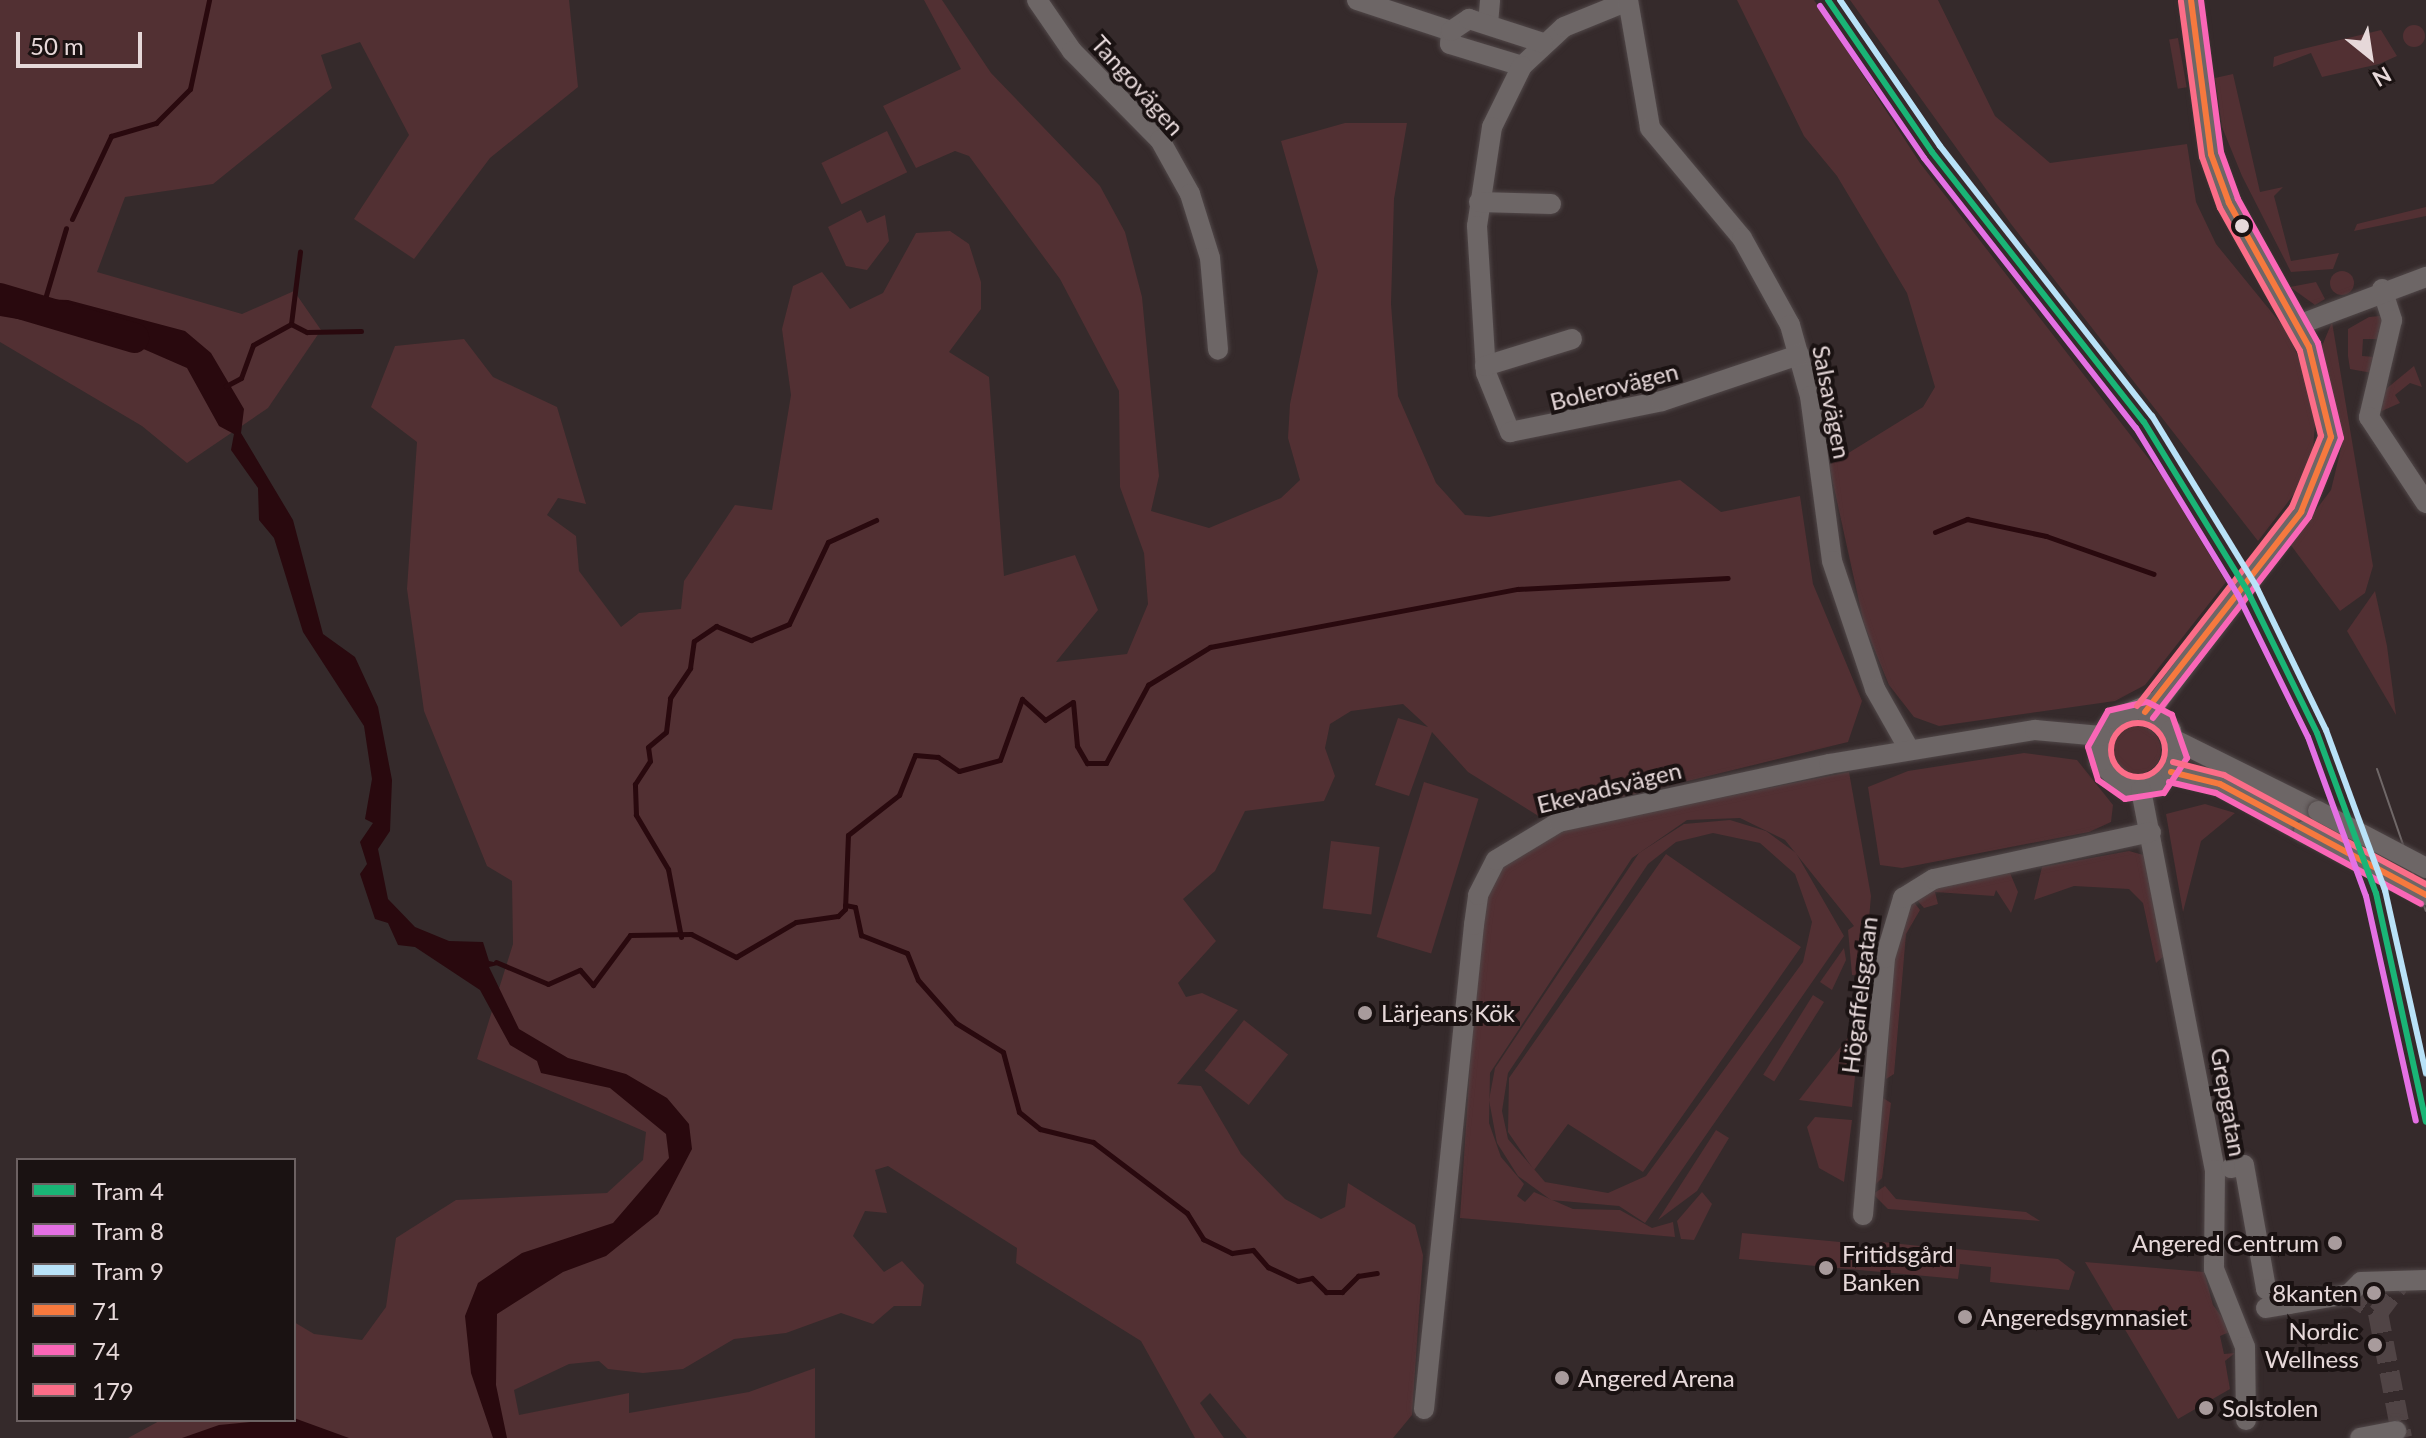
<!DOCTYPE html>
<meta charset="utf-8">
<style>
body{margin:0}
#map{position:relative;width:2426px;height:1438px;overflow:hidden;background:#352a2b;font-family:Lato,sans-serif}
div>[style]{position:absolute}
[style*='--x']{left:calc(var(--x)*1px);top:calc(var(--y)*1px);width:calc(var(--w)*1px);rotate:calc(var(--a)*1deg)}
.green>*{inset:0;background:#523033;transform-origin:0 0}
.round{border-radius:50%}
.water>*{inset:0;background:#29090e}
.stream>*{height:5px;margin:-2.5px;padding:0 2.5px;transform-origin:2.5px;border-radius:2.5px;background:#29090e}
.river>*{height:30px;margin:-15px;padding:0 15px;transform-origin:15px;border-radius:15px;background:#29090e}
.minor-tunnel>*{height:20px;margin-top:-10px;transform-origin:0;background:repeating-linear-gradient(90deg,#504445 0 20px,transparent 0 30px)}
.roads{filter:drop-shadow(0 0 2px #504748) drop-shadow(0 0 2px #504748)}
.minor>*{height:20px;margin:-10px;padding:0 10px;transform-origin:10px;border-radius:10px;background:#6d6666}
.tram>*{height:2px;margin:-1px;padding:0 1px;transform-origin:1px;border-radius:1px;background:#706868}
.bridges{filter:drop-shadow(0 0 2px #504748) drop-shadow(0 0 2px #504748)}
.minor-bridge>*{height:20px;margin:-10px;padding:0 10px;transform-origin:10px;border-radius:10px;background:#6d6666}
.bus-1>*{height:6px;margin:-3px;padding:0 3px;transform-origin:3px;border-radius:3px;background:#f6793e}
.bus-2>*{height:6px;margin:-3px;padding:0 3px;transform-origin:3px;border-radius:3px;background:#fa66b7}
.bus-3>*{height:6px;margin:-3px;padding:0 3px;transform-origin:3px;border-radius:3px;background:#fb6d88}
.bus-3>.ring{margin:-3px;padding:0;box-sizing:content-box;background:none;border:6px solid #fb6d88;border-radius:50%}
.tram-1>*{height:6px;margin:-3px;padding:0 3px;transform-origin:3px;border-radius:3px;background:#1ab576}
.tram-2>*{height:6px;margin:-3px;padding:0 3px;transform-origin:3px;border-radius:3px;background:#e470e4}
.tram-3>*{height:6px;margin:-3px;padding:0 3px;transform-origin:3px;border-radius:3px;background:#b9e2f8}
.dots>*{width:22px;height:22px;translate:-50% -50%;box-sizing:border-box;border:4px solid #1a1212;border-radius:50%}
span{translate:-50% -50%;white-space:nowrap;text-align:center;line-height:1.15;-webkit-text-stroke:8px #1a1212;paint-order:stroke}
.street-label{font-size:24px;color:#e6d8d9}
.poi-label{font-size:24px;color:#e6d8d9}
.left{translate:0 -50%;text-align:left}
.right{translate:-100% -50%;text-align:right}
.legend{position:absolute;left:16px;top:1158px;width:280px;height:264px;box-sizing:border-box;background:#1a1212;border:2px solid #6c6162;margin:0;padding:10px 14px;list-style:none;font-size:24px;color:#e6d8d9}
.legend li{display:flex;align-items:center;gap:16px;height:40px}
.legend b{width:40px;border:2px solid #6c6162}
.north{position:absolute;left:2330px;top:16px;width:80px;height:80px;-webkit-text-stroke:6px #1a1212;paint-order:stroke;rotate:150deg;font-size:22px;font-weight:700;line-height:32px;text-align:center;color:#e6d8d9}
.north::after{content:'';display:block;margin:auto;width:28px;height:36px;background:#e6d8d9;clip-path:polygon(50% 0,100% 100%,50% 72%,0 100%)}
.scale{position:absolute;left:16px;top:32px;width:126px;height:36px;box-sizing:border-box;border:4px solid #e6d8d9;border-top:0;padding-left:10px;font-size:24px;line-height:28px;white-space:nowrap;color:#e6d8d9;-webkit-text-stroke:6px #1a1212;paint-order:stroke}
</style>
<div id="map">
<div class="green">
<i style="clip-path:polygon(0 0,569px 0,578px 87px,490px 158px,414px 259px,354px 219px,409px 135px,360px 42px,321px 55px,332px 88px,213px 184px,125px 197px,97px 272px,242px 314px,294px 291px,321px 330px,268px 408px,187px 463px,142px 426px,0 342px)"></i>
<i style="clip-path:polygon(924px 0,942px 0,991px 73px,1100px 186px,1125px 232px,1142px 297px,1159px 476px,1151px 511px,1209px 528px,1281px 498px,1300px 480px,1288px 438px,1290px 404px,1318px 271px,1281px 141px,1345px 123px,1407px 123px,1394px 199px,1391px 304px,1398px 396px,1436px 483px,1465px 515px,1489px 517px,1680px 480px,1721px 512px,1800px 496px,1813px 584px,1862px 701px,1848px 742px,1540px 817px,1468px 772px,1432px 732px,1409px 796px,1375px 785px,1398px 718px,1428px 727px,1403px 704px,1351px 711px,1330px 724px,1325px 748px,1335px 776px,1324px 801px,1245px 811px,1215px 871px,1183px 899px,1216px 941px,1178px 983px,1186px 997px,1202px 993px,1238px 1010px,1177px 1084px,1201px 1086px,1241px 1154px,1285px 1199px,1321px 1219px,1345px 1207px,1348px 1183px,1415px 1225px,1423px 1255px,1412px 1415px,1393px 1438px,1247px 1438px,1210px 1393px,1200px 1403px,1224px 1438px,1195px 1438px,1141px 1341px,1016px 1263px,1017px 1248px,888px 1166px,875px 1170px,887px 1213px,865px 1211px,853px 1236px,884px 1272px,902px 1261px,924px 1285px,921px 1306px,894px 1306px,873px 1324px,841px 1313px,786px 1333px,734px 1339px,683px 1369px,643px 1373px,608px 1369px,599px 1361px,569px 1364px,514px 1390px,519px 1415px,629px 1393px,629px 1413px,749px 1392px,815px 1368px,815px 1438px,128px 1438px,161px 1420px,294px 1420px,294px 1322px,314px 1334px,362px 1340px,386px 1307px,396px 1238px,456px 1200px,607px 1193px,643px 1160px,646px 1132px,477px 1059px,513px 944px,512px 881px,487px 866px,424px 711px,407px 589px,417px 442px,371px 407px,395px 346px,464px 339px,493px 377px,557px 407px,586px 504px,558px 498px,547px 515px,576px 536px,579px 571px,621px 627px,639px 613px,681px 609px,684px 581px,735px 505px,772px 510px,791px 395px,782px 329px,793px 286px,822px 272px,850px 309px,883px 293px,916px 233px,950px 231px,969px 244px,981px 282px,981px 309px,949px 352px,989px 377px,1004px 576px,1075px 555px,1098px 610px,1056px 662px,1127px 654px,1148px 604px,1144px 553px,1120px 487px,1119px 391px,1060px 279px,969px 156px,955px 151px,916px 168px,883px 106px,961px 69px)"></i>
<i style="clip-path:polygon(1737px 0,1814px 0,1920px 163px,2162px 476px,2226px 582px,2145px 685px,2115px 701px,1939px 726px,1914px 717px,1889px 685px,1864px 624px,1829px 465px,1923px 407px,1935px 387px,1907px 293px,1837px 176px,1804px 136px)"></i>
<i style="clip-path:polygon(1850px 0,1938px 0,1995px 116px,2050px 163px,2187px 144px,2196px 202px,2216px 244px,2287px 331px,2317px 401px,2311px 472px,2258px 541px,2011px 224px)"></i>
<i class="round" style="left:2403px;top:25px;width:22px;height:22px"></i>
<i style="clip-path:polygon(2381px 30px,2397px 56px,2379px 64px,2322px 77px,2311px 53px,2273px 67px,2274px 57px,2286px 53px)"></i>
<i style="left:2178px;top:38px;width:50px;height:9px;rotate:80deg"></i>
<i style="clip-path:polygon(2233px 74px,2260px 192px,2283px 187px,2274px 196px,2291px 261px,2339px 253px,2333px 269px,2291px 272px,2242px 176px,2222px 127px,2215px 78px)"></i>
<i style="left:887px;top:131px;width:46px;height:73px;rotate:64deg"></i>
<i style="clip-path:polygon(2426px 207px,2426px 216px,2354px 231px,2357px 224px)"></i>
<i style="clip-path:polygon(861px 210px,867px 223px,885px 215px,889px 241px,867px 270px,846px 266px,828px 227px)"></i>
<i class="round" style="left:2330px;top:271px;width:24px;height:24px"></i>
<i style="clip-path:polygon(2316px 282px,2325px 299px,2315px 305px,2290px 287px)"></i>
<i style="clip-path:polygon(2369px 317px,2380px 316px,2384px 331px,2384px 339px,2363px 339px,2362px 356px,2375px 357px,2372px 373px,2350px 369px,2348px 356px,2348px 329px)"></i>
<i style="clip-path:polygon(2332px 322px,2373px 566px,2365px 593px,2340px 611px,2290px 544px,2331px 490px,2343px 440px,2322px 346px)"></i>
<i style="clip-path:polygon(2414px 366px,2422px 387px,2410px 383px,2395px 395px,2400px 403px,2375px 414px,2386px 389px)"></i>
<i style="clip-path:polygon(2375px 591px,2387px 646px,2396px 715px,2347px 631px)"></i>
<i class="round" style="left:2113px;top:726px;width:48px;height:48px"></i>
<i style="clip-path:polygon(2024px 753px,2077px 760px,2113px 805px,2111px 822px,2089px 832px,1902px 868px,1880px 865px,1868px 787px,1908px 771px)"></i>
<i style="clip-path:polygon(1849px 772px,1871px 896px,1864px 976px,1852px 975px,1848px 930px,1854px 926px,1785px 840px,1740px 818px,1687px 820px,1632px 858px,1490px 1073px,1489px 1123px,1501px 1157px,1524px 1184px,1517px 1196px,1525px 1202px,1534px 1192px,1573px 1209px,1620px 1210px,1652px 1228px,1673px 1222px,1675px 1237px,1460px 1218px,1475px 986px,1486px 897px,1502px 866px,1556px 830px)"></i>
<i style="left:1424px;top:782px;width:57px;height:162px;rotate:17deg"></i>
<i style="clip-path:polygon(2205px 804px,2235px 813px,2201px 841px,2183px 912px,2166px 814px)"></i>
<i style="clip-path:polygon(evenodd,1730px 820px,1766px 831px,1796px 853px,1844px 936px,1645px 1223px,1619px 1206px,1551px 1200px,1518px 1176px,1497px 1143px,1489px 1100px,1495px 1068px,1639px 853px,1684px 824px,1730px 820px,1713px 833px,1760px 843px,1795px 874px,1812px 922px,1803px 962px,1646px 1176px,1608px 1193px,1545px 1182px,1508px 1139px,1502px 1111px,1508px 1073px,1648px 864px,1676px 842px,1713px 833px)"></i>
<i style="left:1331px;top:841px;width:49px;height:68px;rotate:7deg"></i>
<i style="clip-path:polygon(2129px 851px,2147px 856px,2165px 955px,2156px 963px,2143px 903px,2129px 889px,2074px 886px,2034px 900px,2042px 867px)"></i>
<i style="clip-path:polygon(1666px 854px,1801px 947px,1643px 1172px,1568px 1124px,1534px 1170px,1508px 1132px,1509px 1078px)"></i>
<i style="clip-path:polygon(2010px 873px,2018px 892px,2011px 913px,1996px 890px,1994px 896px,1935px 892px,1938px 904px,1924px 908px,1916px 899px,1930px 889px)"></i>
<i style="clip-path:polygon(1913px 901px,1920px 910px,1906px 934px,1894px 1074px,1886px 1079px,1895px 936px)"></i>
<i style="clip-path:polygon(1844px 948px,1846px 960px,1832px 990px,1820px 982px)"></i>
<i style="left:1813px;top:995px;width:13px;height:94px;rotate:32deg"></i>
<i style="left:1244px;top:1020px;width:56px;height:64px;rotate:38deg"></i>
<i style="clip-path:polygon(1853px 1031px,1859px 1036px,1852px 1107px,1799px 1100px)"></i>
<i style="clip-path:polygon(1880px 1096px,1891px 1103px,1882px 1178px,1875px 1185px)"></i>
<i style="clip-path:polygon(1815px 1117px,1852px 1120px,1844px 1182px,1819px 1168px,1807px 1127px)"></i>
<i style="clip-path:polygon(1716px 1130px,1729px 1138px,1697px 1191px,1658px 1220px)"></i>
<i style="clip-path:polygon(1885px 1186px,1896px 1199px,2026px 1212px,2040px 1221px,1888px 1209px,1873px 1194px)"></i>
<i style="clip-path:polygon(1702px 1192px,1712px 1204px,1694px 1240px,1681px 1239px,1677px 1221px)"></i>
<i style="clip-path:polygon(1742px 1233px,1840px 1242px,1853px 1258px,1881px 1251px,1882px 1242px,1920px 1246px,1919px 1255px,1936px 1247px,2058px 1259px,2075px 1272px,2069px 1290px,1990px 1282px,1991px 1267px,1960px 1264px,1958px 1279px,1739px 1259px)"></i>
<i style="clip-path:polygon(2085px 1262px,2204px 1272px,2213px 1305px,2232px 1331px,2220px 1336px,2224px 1354px,2235px 1353px,2225px 1361px,2230px 1389px,2178px 1419px)"></i>
</div>
<div class="water">
<i style="clip-path:polygon(0 289px,11px 298px,68px 300px,185px 331px,211px 353px,244px 409px,241px 433px,293px 520px,323px 634px,355px 657px,378px 707px,392px 780px,390px 831px,378px 849px,388px 899px,415px 927px,449px 941px,483px 942px,489px 961px,502px 964px,489px 967px,519px 1029px,568px 1058px,626px 1074px,667px 1098px,689px 1124px,692px 1149px,658px 1214px,606px 1256px,563px 1272px,497px 1314px,496px 1385px,507px 1438px,493px 1438px,471px 1373px,465px 1316px,478px 1283px,522px 1253px,613px 1223px,669px 1158px,666px 1134px,610px 1088px,541px 1073px,537px 1061px,510px 1045px,480px 990px,415px 947px,398px 945px,388px 923px,375px 919px,360px 874px,367px 864px,360px 842px,373px 823px,365px 819px,372px 779px,364px 726px,303px 632px,274px 538px,259px 520px,258px 488px,231px 450px,234px 434px,219px 426px,187px 368px,100px 330px,93px 320px,71px 328px,0 316px)"></i>
<i style="clip-path:polygon(294px 1418px,349px 1438px,182px 1438px,219px 1425px)"></i>
</div>
<div class="stream">
<i style="--x:72;--y:219;--w:92;--a:-64.8"></i>
<i style="--x:111;--y:136;--w:47;--a:-16.1"></i>
<i style="--x:156;--y:123;--w:48;--a:-45"></i>
<i style="--x:190;--y:89;--w:91;--a:-77.9"></i>
<i style="--x:44;--y:302;--w:77;--a:-73.4"></i>
<i style="--x:291;--y:324;--w:73;--a:-82.9"></i>
<i style="--x:291;--y:324;--w:18;--a:27"></i>
<i style="--x:307;--y:332;--w:54;--a:-1.1"></i>
<i style="--x:226;--y:386;--w:17;--a:-28"></i>
<i style="--x:241;--y:378;--w:35;--a:-70"></i>
<i style="--x:253;--y:345;--w:43;--a:-28.9"></i>
<i style="--x:1935;--y:532;--w:35;--a:-22"></i>
<i style="--x:1967;--y:519;--w:81;--a:12.1"></i>
<i style="--x:2046;--y:536;--w:114;--a:19.4"></i>
<i style="--x:845;--y:905;--w:10;--a:11"></i>
<i style="--x:855;--y:907;--w:29;--a:78"></i>
<i style="--x:861;--y:935;--w:49;--a:21.4"></i>
<i style="--x:907;--y:953;--w:29;--a:68"></i>
<i style="--x:918;--y:980;--w:57;--a:48.5"></i>
<i style="--x:956;--y:1023;--w:55;--a:31.7"></i>
<i style="--x:1003;--y:1052;--w:62;--a:75.1"></i>
<i style="--x:1019;--y:1112;--w:27;--a:39"></i>
<i style="--x:1040;--y:1129;--w:55;--a:13.8"></i>
<i style="--x:1093;--y:1142;--w:118;--a:37.1"></i>
<i style="--x:1187;--y:1213;--w:31;--a:58"></i>
<i style="--x:1203;--y:1239;--w:32;--a:26"></i>
<i style="--x:1232;--y:1253;--w:21;--a:-8"></i>
<i style="--x:1253;--y:1250;--w:23;--a:49"></i>
<i style="--x:1268;--y:1267;--w:33;--a:25"></i>
<i style="--x:1298;--y:1281;--w:14;--a:-12"></i>
<i style="--x:1312;--y:1278;--w:20;--a:45"></i>
<i style="--x:1326;--y:1292;--w:16;--a:0"></i>
<i style="--x:1342;--y:1292;--w:23;--a:-45"></i>
<i style="--x:1358;--y:1276;--w:19;--a:-9"></i>
<i style="--x:681;--y:937;--w:69;--a:-100.8"></i>
<i style="--x:668;--y:869;--w:63;--a:-120.7"></i>
<i style="--x:636;--y:815;--w:31;--a:-92"></i>
<i style="--x:635;--y:784;--w:27;--a:-57"></i>
<i style="--x:650;--y:761;--w:14;--a:-98"></i>
<i style="--x:648;--y:747;--w:23;--a:-40"></i>
<i style="--x:666;--y:732;--w:34;--a:-83"></i>
<i style="--x:670;--y:698;--w:36;--a:-56"></i>
<i style="--x:690;--y:668;--w:27;--a:-82"></i>
<i style="--x:694;--y:641;--w:27;--a:-34"></i>
<i style="--x:716;--y:626;--w:38;--a:22"></i>
<i style="--x:751;--y:640;--w:41;--a:-22.8"></i>
<i style="--x:789;--y:624;--w:91;--a:-64.6"></i>
<i style="--x:828;--y:542;--w:53;--a:-24.6"></i>
<i style="--x:496;--y:962;--w:56;--a:22.9"></i>
<i style="--x:548;--y:984;--w:35;--a:-24"></i>
<i style="--x:580;--y:970;--w:20;--a:49"></i>
<i style="--x:593;--y:985;--w:62;--a:-53.5"></i>
<i style="--x:630;--y:935;--w:61;--a:-0.9"></i>
<i style="--x:691;--y:934;--w:51;--a:27.1"></i>
<i style="--x:736;--y:957;--w:69;--a:-30.3"></i>
<i style="--x:796;--y:922;--w:42;--a:-8.1"></i>
<i style="--x:838;--y:916;--w:10;--a:-45"></i>
<i style="--x:845;--y:909;--w:74;--a:-87.7"></i>
<i style="--x:848;--y:835;--w:65;--a:-38.1"></i>
<i style="--x:899;--y:795;--w:43;--a:-68.2"></i>
<i style="--x:915;--y:755;--w:23;--a:5"></i>
<i style="--x:938;--y:757;--w:25;--a:34"></i>
<i style="--x:959;--y:771;--w:42;--a:-15"></i>
<i style="--x:1000;--y:760;--w:65;--a:-70.2"></i>
<i style="--x:1022;--y:699;--w:31;--a:42"></i>
<i style="--x:1045;--y:720;--w:33;--a:-33"></i>
<i style="--x:1073;--y:702;--w:44;--a:84.8"></i>
<i style="--x:1077;--y:746;--w:20;--a:60"></i>
<i style="--x:1087;--y:763;--w:19;--a:0"></i>
<i style="--x:1106;--y:763;--w:89;--a:-61.7"></i>
<i style="--x:1148;--y:685;--w:73;--a:-31.5"></i>
<i style="--x:1210;--y:647;--w:313;--a:-10.7"></i>
<i style="--x:1518;--y:589;--w:210;--a:-3"></i>
</div>
<div class="river">
<i style="--x:0;--y:298;--w:140;--a:16.6"></i>
</div>
<div class="minor-tunnel">
<i style="--x:2349;--y:1294;--w:35;--a:33"></i>
<i style="--x:2378;--y:1313;--w:34;--a:-53"></i>
<i style="--x:2378;--y:1313;--w:127;--a:79.1"></i>
</div>
<div class="roads">
<div class="minor">
<i style="--x:1037;--y:0;--w:62;--a:55.5"></i>
<i style="--x:1072;--y:51;--w:125;--a:45.3"></i>
<i style="--x:1160;--y:140;--w:62;--a:60.9"></i>
<i style="--x:1190;--y:194;--w:67;--a:72.6"></i>
<i style="--x:1210;--y:258;--w:92;--a:85"></i>
<i style="--x:1357;--y:0;--w:99;--a:18.3"></i>
<i style="--x:1451;--y:31;--w:13;--a:94"></i>
<i style="--x:1450;--y:44;--w:75;--a:17"></i>
<i style="--x:1522;--y:66;--w:57;--a:-42.9"></i>
<i style="--x:1564;--y:27;--w:69;--a:-22.1"></i>
<i style="--x:1628;--y:0;--w:130;--a:80.2"></i>
<i style="--x:1650;--y:128;--w:143;--a:50.1"></i>
<i style="--x:1742;--y:238;--w:99;--a:61.1"></i>
<i style="--x:1790;--y:325;--w:74;--a:74.3"></i>
<i style="--x:1810;--y:396;--w:166;--a:82.4"></i>
<i style="--x:1832;--y:561;--w:135;--a:71.4"></i>
<i style="--x:1875;--y:689;--w:69;--a:60.5"></i>
<i style="--x:1488;--y:24;--w:24;--a:-85"></i>
<i style="--x:1451;--y:31;--w:22;--a:-34"></i>
<i style="--x:1469;--y:19;--w:78;--a:18"></i>
<i style="--x:1522;--y:66;--w:68;--a:116.2"></i>
<i style="--x:1492;--y:127;--w:100;--a:98.6"></i>
<i style="--x:1477;--y:226;--w:147;--a:86.5"></i>
<i style="--x:1486;--y:373;--w:64;--a:67.9"></i>
<i style="--x:1510;--y:432;--w:155;--a:-11.5"></i>
<i style="--x:1662;--y:401;--w:145;--a:-18.6"></i>
<i style="--x:1479;--y:202;--w:72;--a:1.6"></i>
<i style="--x:2382;--y:289;--w:33;--a:72"></i>
<i style="--x:2392;--y:320;--w:100;--a:103.3"></i>
<i style="--x:2369;--y:417;--w:103;--a:56.5"></i>
<i style="--x:2298;--y:325;--w:137;--a:-20.6"></i>
<i style="--x:1485;--y:366;--w:91;--a:-17.2"></i>
<i style="--x:2145;--y:712;--w:32;--a:35"></i>
<i style="--x:2171;--y:730;--w:27;--a:77"></i>
<i style="--x:2177;--y:756;--w:35;--a:123"></i>
<i style="--x:2158;--y:785;--w:31;--a:173"></i>
<i style="--x:2127;--y:789;--w:38;--a:-135"></i>
<i style="--x:2100;--y:762;--w:26;--a:-88"></i>
<i style="--x:2101;--y:736;--w:21;--a:-53"></i>
<i style="--x:2114;--y:719;--w:48;--a:-22.2"></i>
<i style="--x:2158;--y:701;--w:237;--a:-52.9"></i>
<i style="--x:2301;--y:512;--w:81;--a:-68.2"></i>
<i style="--x:2331;--y:437;--w:93;--a:-103.7"></i>
<i style="--x:2309;--y:347;--w:165;--a:-119.1"></i>
<i style="--x:2229;--y:203;--w:52;--a:-110.2"></i>
<i style="--x:2211;--y:154;--w:155;--a:-97.4"></i>
<i style="--x:2175;--y:740;--w:160;--a:26.4"></i>
<i style="--x:2171;--y:772;--w:50;--a:13.8"></i>
<i style="--x:2220;--y:784;--w:96;--a:29.2"></i>
<i style="--x:2141;--y:790;--w:387;--a:79"></i>
<i style="--x:2215;--y:1170;--w:99;--a:90.6"></i>
<i style="--x:2214;--y:1269;--w:84;--a:68.3"></i>
<i style="--x:2245;--y:1347;--w:73;--a:89.2"></i>
<i style="--x:2231;--y:1168;--w:13;--a:-13"></i>
<i style="--x:2244;--y:1165;--w:126;--a:79.9"></i>
<i style="--x:2266;--y:1289;--w:27;--a:34"></i>
<i style="--x:1863;--y:1215;--w:258;--a:-85.1"></i>
<i style="--x:1885;--y:958;--w:63;--a:-73.3"></i>
<i style="--x:1903;--y:898;--w:36;--a:-32"></i>
<i style="--x:1934;--y:879;--w:222;--a:-12.2"></i>
<i style="--x:2266;--y:1308;--w:84;--a:-9.6"></i>
<i style="--x:2349;--y:1294;--w:17;--a:-45"></i>
<i style="--x:2361;--y:1282;--w:65;--a:-1.8"></i>
<i style="--x:1424;--y:1409;--w:487;--a:-84.1"></i>
<i style="--x:1474;--y:925;--w:30;--a:-82"></i>
<i style="--x:1478;--y:895;--w:39;--a:-63"></i>
<i style="--x:1496;--y:860;--w:74;--a:-31.1"></i>
<i style="--x:1559;--y:822;--w:276;--a:-12.1"></i>
<i style="--x:1829;--y:764;--w:209;--a:-9.4"></i>
<i style="--x:2035;--y:730;--w:66;--a:5.2"></i>
<i style="--x:2360;--y:1438;--w:37;--a:-11"></i>
</div>
</div>
<div class="tram">
<i style="--x:2377;--y:769;--w:150;--a:71"></i>
</div>
<div class="bridges">
<div class="minor-bridge">
<i style="--x:2318;--y:811;--w:122;--a:27.8"></i>
<i style="--x:2304;--y:831;--w:138;--a:27.7"></i>
</div>
</div>
<div class="bus-1">
<i style="--x:2145;--y:712;--w:254;--a:-52"></i>
<i style="--x:2301;--y:512;--w:81;--a:-68.2"></i>
<i style="--x:2331;--y:437;--w:93;--a:-103.7"></i>
<i style="--x:2309;--y:347;--w:165;--a:-119.1"></i>
<i style="--x:2229;--y:203;--w:52;--a:-110.2"></i>
<i style="--x:2211;--y:154;--w:155;--a:-97.4"></i>
<i style="--x:2171;--y:772;--w:50;--a:13.8"></i>
<i style="--x:2220;--y:784;--w:234;--a:28.3"></i>
</div>
<div class="bus-2">
<i style="--x:2146;--y:702;--w:39;--a:167"></i>
<i style="--x:2108;--y:711;--w:41;--a:119.1"></i>
<i style="--x:2088;--y:747;--w:34;--a:73"></i>
<i style="--x:2098;--y:780;--w:33;--a:35"></i>
<i style="--x:2125;--y:799;--w:39;--a:-9"></i>
<i style="--x:2164;--y:793;--w:42;--a:-56.7"></i>
<i style="--x:2187;--y:758;--w:46;--a:-109.2"></i>
<i style="--x:2172;--y:715;--w:27;--a:-152"></i>
<i style="--x:2153;--y:718;--w:254;--a:-52.2"></i>
<i style="--x:2309;--y:517;--w:85;--a:-67.9"></i>
<i style="--x:2341;--y:438;--w:98;--a:-103.6"></i>
<i style="--x:2318;--y:343;--w:165;--a:-119.1"></i>
<i style="--x:2238;--y:199;--w:50;--a:-109.9"></i>
<i style="--x:2221;--y:152;--w:153;--a:-97.5"></i>
<i style="--x:2169;--y:782;--w:48;--a:13.2"></i>
<i style="--x:2216;--y:793;--w:233;--a:28.4"></i>
</div>
<div class="bus-3">
<i style="--x:2137;--y:706;--w:252;--a:-52.1"></i>
<i style="--x:2292;--y:507;--w:77;--a:-67.8"></i>
<i style="--x:2321;--y:436;--w:88;--a:-103.9"></i>
<i style="--x:2300;--y:351;--w:164;--a:-119.2"></i>
<i style="--x:2220;--y:208;--w:54;--a:-109.4"></i>
<i style="--x:2202;--y:157;--w:157;--a:-97.7"></i>
<i class="ring" style="left:2111px;top:723px;width:48px;height:48px"></i>
<i style="--x:2173;--y:762;--w:53;--a:14.3"></i>
<i style="--x:2224;--y:775;--w:230;--a:28.4"></i>
</div>
<div class="tram-1">
<i style="--x:1828;--y:0;--w:184;--a:55.6"></i>
<i style="--x:1932;--y:152;--w:343;--a:51.9"></i>
<i style="--x:2144;--y:422;--w:197;--a:58.5"></i>
<i style="--x:2247;--y:590;--w:159;--a:63.9"></i>
<i style="--x:2317;--y:733;--w:171;--a:69.8"></i>
<i style="--x:2376;--y:893;--w:234;--a:77.7"></i>
</div>
<div class="tram-2">
<i style="--x:1820;--y:6;--w:184;--a:55.6"></i>
<i style="--x:1924;--y:158;--w:343;--a:51.9"></i>
<i style="--x:2136;--y:428;--w:196;--a:58.6"></i>
<i style="--x:2238;--y:595;--w:158;--a:63.8"></i>
<i style="--x:2308;--y:737;--w:169;--a:70"></i>
<i style="--x:2366;--y:896;--w:230;--a:77.5"></i>
</div>
<div class="tram-3">
<i style="--x:1840;--y:0;--w:177;--a:55.6"></i>
<i style="--x:1940;--y:146;--w:343;--a:51.9"></i>
<i style="--x:2152;--y:416;--w:199;--a:58.5"></i>
<i style="--x:2256;--y:586;--w:160;--a:64.1"></i>
<i style="--x:2326;--y:730;--w:171;--a:69.8"></i>
<i style="--x:2385;--y:890;--w:188;--a:77.4"></i>
</div>
<div class="dots">
<i style="left:2242px;top:226px;background:#e6d8d9"></i>
<i style="left:1365px;top:1013px;background:#a89b9c"></i>
<i style="left:2335px;top:1243px;background:#a89b9c"></i>
<i style="left:1826px;top:1268px;background:#a89b9c"></i>
<i style="left:2374px;top:1293px;background:#a89b9c"></i>
<i style="left:1965px;top:1317px;background:#a89b9c"></i>
<i style="left:2375px;top:1345px;background:#a89b9c"></i>
<i style="left:1562px;top:1378px;background:#a89b9c"></i>
<i style="left:2206px;top:1408px;background:#a89b9c"></i>
</div>
<div class="street-label">
<span style="left:1138px;top:85px;rotate:48deg">Tangovägen</span>
<span style="left:1614px;top:386px;rotate:-14deg">Bolerovägen</span>
<span style="left:1832px;top:402px;rotate:79deg">Salsavägen</span>
<span style="left:1609px;top:787px;rotate:-14deg">Ekevadsvägen</span>
<span style="left:1859px;top:995px;rotate:-83deg">Högaffelsgatan</span>
<span style="left:2229px;top:1102px;rotate:80deg">Grepgatan</span>
</div>
<div class="poi-label">
<span class="left" style="left:1381px;top:1013px">Lärjeans Kök</span>
<span class="right" style="left:2319px;top:1243px">Angered Centrum</span>
<span class="left" style="left:1842px;top:1268px">Fritidsgård<br>Banken</span>
<span class="right" style="left:2358px;top:1293px">8kanten</span>
<span class="left" style="left:1981px;top:1317px">Angeredsgymnasiet</span>
<span class="right" style="left:2359px;top:1345px">Nordic<br>Wellness</span>
<span class="left" style="left:1578px;top:1378px">Angered Arena</span>
<span class="left" style="left:2222px;top:1408px">Solstolen</span>
</div>
<ul class="legend">
<li><b style="height:10px;background:#1ab576"></b>Tram 4</li>
<li><b style="height:10px;background:#e470e4"></b>Tram 8</li>
<li><b style="height:10px;background:#b9e2f8"></b>Tram 9</li>
<li><b style="height:10px;background:#f6793e"></b>71</li>
<li><b style="height:10px;background:#fa66b7"></b>74</li>
<li><b style="height:10px;background:#fb6d88"></b>179</li>
</ul>
<div class="north">N</div>
<div class="scale">50 m</div>
</div>
